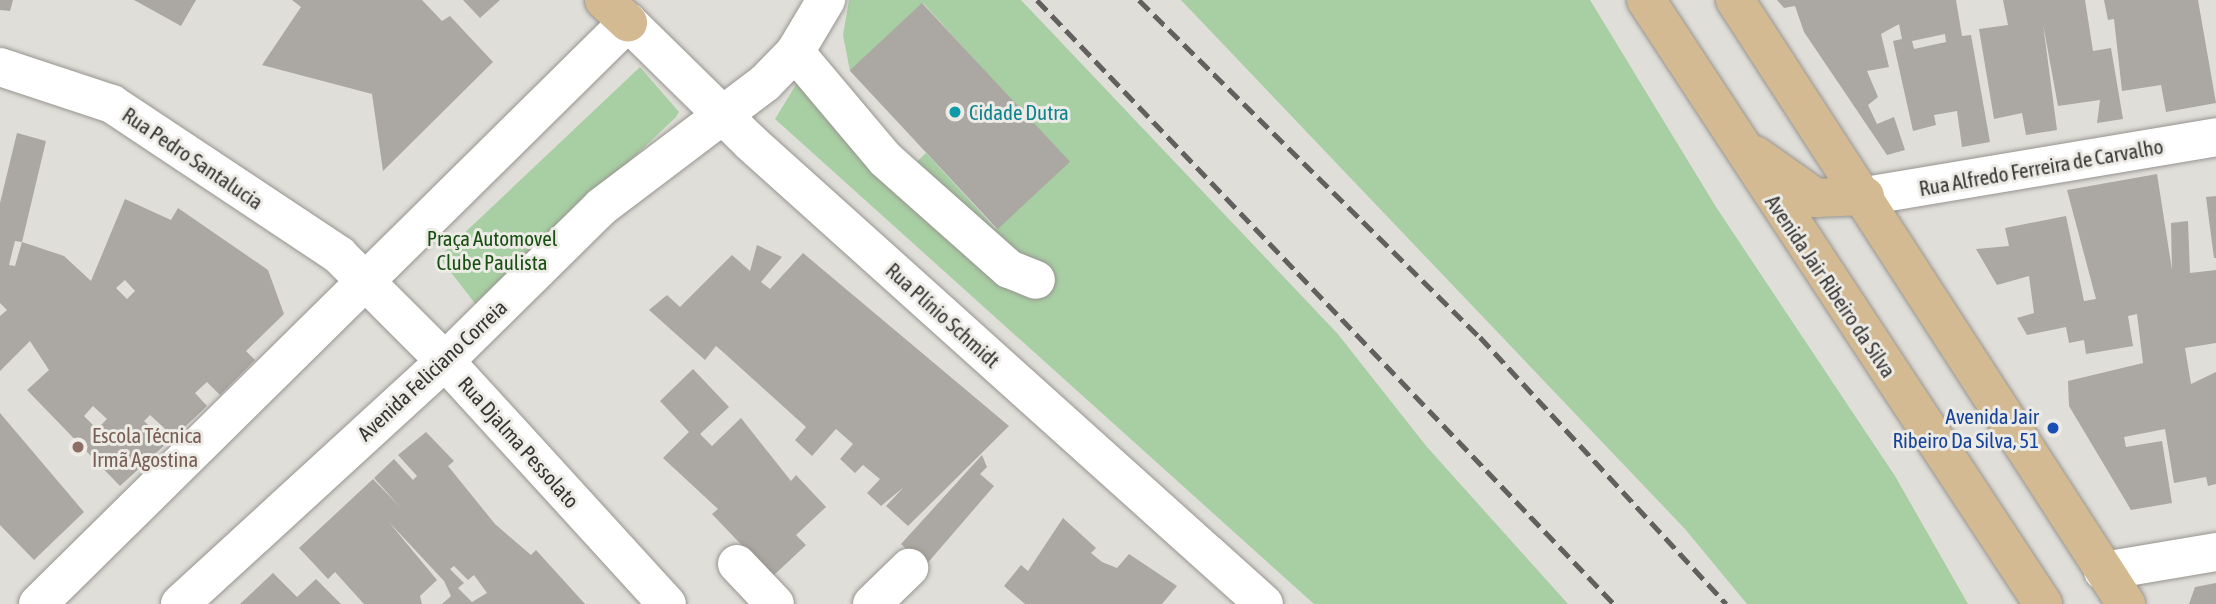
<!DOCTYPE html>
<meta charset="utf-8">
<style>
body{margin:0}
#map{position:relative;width:2216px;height:604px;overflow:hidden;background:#e0ded9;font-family:"Asap Condensed",sans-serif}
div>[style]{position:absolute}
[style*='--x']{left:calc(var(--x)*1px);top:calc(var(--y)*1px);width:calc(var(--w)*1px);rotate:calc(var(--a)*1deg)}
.green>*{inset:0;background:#a8cea3}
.building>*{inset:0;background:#aba7a2;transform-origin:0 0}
.roads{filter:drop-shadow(0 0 2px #96948f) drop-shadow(0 0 2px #96948f)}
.minor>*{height:38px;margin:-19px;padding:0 19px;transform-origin:19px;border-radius:19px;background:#fff}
.major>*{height:38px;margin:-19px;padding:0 19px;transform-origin:19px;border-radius:19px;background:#d3ba92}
.rail>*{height:5px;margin-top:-2.5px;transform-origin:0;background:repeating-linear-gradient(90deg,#62605e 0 14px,transparent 0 21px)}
.dots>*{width:19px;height:19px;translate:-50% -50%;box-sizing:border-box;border:4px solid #edebe6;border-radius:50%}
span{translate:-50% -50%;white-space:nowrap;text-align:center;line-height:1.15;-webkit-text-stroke:6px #edebe6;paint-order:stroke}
.culture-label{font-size:21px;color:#0d838f}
.left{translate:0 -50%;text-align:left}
.street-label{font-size:21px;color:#363533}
.park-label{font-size:21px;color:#164f10}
.transit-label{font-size:21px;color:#164399}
.right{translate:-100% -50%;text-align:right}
.education-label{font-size:21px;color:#785e54}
</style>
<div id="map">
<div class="green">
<i style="clip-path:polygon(849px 0,1021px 0,1337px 333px,1427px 447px,1568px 604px,1314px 604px,775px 119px,800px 78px,898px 180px,926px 153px,996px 229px,1068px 162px,923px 3px,850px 71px,843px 35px)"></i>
<i style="clip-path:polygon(1181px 0,1590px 0,1716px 207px,1895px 476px,1968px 604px,1747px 604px,1685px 529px)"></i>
<i style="clip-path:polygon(640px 67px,679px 112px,676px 117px,477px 306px,439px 257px)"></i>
</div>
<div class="building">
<i style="clip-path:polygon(0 0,13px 0,10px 11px,0 10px)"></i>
<i style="clip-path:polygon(134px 0,196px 0,181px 26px)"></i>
<i style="clip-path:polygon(292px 0,422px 0,442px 21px,450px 16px,493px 62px,383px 171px,372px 94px,262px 65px,301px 7px)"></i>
<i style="clip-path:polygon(463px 0,500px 0,480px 18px)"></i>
<i style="clip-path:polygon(evenodd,1777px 0,1956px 0,1962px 36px,1971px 35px,1990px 142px,1962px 147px,1957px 111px,1934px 115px,1936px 125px,1913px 131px,1893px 41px,1902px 39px,1899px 24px,1881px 34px,1889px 67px,1867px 71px,1878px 97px,1868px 105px,1877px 124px,1894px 117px,1905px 150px,1887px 155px,1804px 32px,1795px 6px,1784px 8px,1777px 0,1945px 34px,1946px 42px,1914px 49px,1912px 41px,1945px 34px)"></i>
<i style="clip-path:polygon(2003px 0,2085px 0,2093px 51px,2111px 48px,2123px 119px,2097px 123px,2100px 100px,2058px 106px,2043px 24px,2057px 130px,2026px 135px,2022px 113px,1994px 119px,1979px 29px,2008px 25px)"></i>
<i style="clip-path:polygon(2104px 0,2198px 0,2216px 103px,2166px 112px,2161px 85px,2122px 91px,2114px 19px,2108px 20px)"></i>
<i style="left:922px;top:3px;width:217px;height:99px;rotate:47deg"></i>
<i style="clip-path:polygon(evenodd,17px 133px,46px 141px,22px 242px,15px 241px,9px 265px,15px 266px,22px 242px,64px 256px,91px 281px,125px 199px,171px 220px,178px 208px,268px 270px,284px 314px,246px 351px,255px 360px,220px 395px,207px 382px,195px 393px,207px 406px,174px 437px,150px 415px,144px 421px,167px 443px,120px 486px,27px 390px,49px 370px,30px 341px,0 371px,0 316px,7px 310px,0 303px,0 203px,17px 133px,125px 280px,135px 291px,127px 299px,116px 288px,125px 280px,17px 133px,93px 406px,107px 419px,97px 429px,84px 416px,93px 406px)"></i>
<i style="clip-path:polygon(2157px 174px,2172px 270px,2171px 223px,2188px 221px,2190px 273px,2216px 270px,2216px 343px,2185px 348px,2191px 384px,2216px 372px,2216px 484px,2208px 486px,2206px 477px,2174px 483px,2165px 429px,2124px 437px,2126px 447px,2162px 441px,2172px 503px,2131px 510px,2069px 406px,2068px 381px,2143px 363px,2137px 314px,2128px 316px,2133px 346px,2086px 354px,2084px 340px,2069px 343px,2066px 327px,2027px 335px,2017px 318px,2034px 313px,2029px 276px,1997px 285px,1976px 249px,2009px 246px,2005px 228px,2066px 216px,2084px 301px,2096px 299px,2067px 190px)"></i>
<i style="clip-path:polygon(2216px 196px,2216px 258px,2214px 258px,2206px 197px)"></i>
<i style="clip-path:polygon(757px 245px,782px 257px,761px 282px,770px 289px,803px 253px,1009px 426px,908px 526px,886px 506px,904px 487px,881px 506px,867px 493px,880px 479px,863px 465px,855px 473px,840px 459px,853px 444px,836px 429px,812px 456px,795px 440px,806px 427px,723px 352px,716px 346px,705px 360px,649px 310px,667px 295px,680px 307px,732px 255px,750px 271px)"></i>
<i style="clip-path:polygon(693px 369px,729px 407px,700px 434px,712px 446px,741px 418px,791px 481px,796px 475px,826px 507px,796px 535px,806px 545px,772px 577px,712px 514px,718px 509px,663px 458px,689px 432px,660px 401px)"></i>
<i style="clip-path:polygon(0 413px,84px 512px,34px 560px,0 525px)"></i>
<i style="clip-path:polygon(evenodd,426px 432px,454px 461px,448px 466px,495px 524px,531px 555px,536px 550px,585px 604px,442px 604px,451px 596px,444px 581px,388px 521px,437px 580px,420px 596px,422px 604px,364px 604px,335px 572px,328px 579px,299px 548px,373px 479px,401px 508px,374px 478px,394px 459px,413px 480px,417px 476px,398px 455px,426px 432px,454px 566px,468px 580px,474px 575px,487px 593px,472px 602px,458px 588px,464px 583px,450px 569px,454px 566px)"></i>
<i style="clip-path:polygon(982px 455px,987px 467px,980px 474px,994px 486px,925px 566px,901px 544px)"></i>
<i style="clip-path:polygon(1063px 518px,1096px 548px,1091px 553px,1102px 562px,1117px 568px,1129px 554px,1177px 586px,1162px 604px,1025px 604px,1004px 586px,1021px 565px,1028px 571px)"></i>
<i style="clip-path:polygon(273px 573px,297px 597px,316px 579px,341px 604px,240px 604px)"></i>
<i style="clip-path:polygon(2216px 583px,2216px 604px,2189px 604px,2195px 587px)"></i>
</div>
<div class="roads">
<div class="minor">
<i style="--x:628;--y:22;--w:171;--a:44.5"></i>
<i style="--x:750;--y:142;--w:691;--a:41.95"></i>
<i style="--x:795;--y:52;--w:140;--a:49.9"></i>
<i style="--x:885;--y:159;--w:166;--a:41.6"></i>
<i style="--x:1009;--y:269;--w:29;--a:22"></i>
<i style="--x:0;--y:67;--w:118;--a:18.3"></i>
<i style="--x:112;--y:104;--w:273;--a:33.6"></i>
<i style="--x:339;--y:255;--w:150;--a:45"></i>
<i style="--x:445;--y:361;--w:329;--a:47.6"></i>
<i style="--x:1865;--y:196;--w:356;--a:-9.5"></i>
<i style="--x:737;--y:564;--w:55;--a:46.5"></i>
<i style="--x:2103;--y:571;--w:115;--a:-9.5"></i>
<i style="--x:38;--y:604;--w:829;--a:-44.61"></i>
<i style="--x:180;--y:604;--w:360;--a:-42.5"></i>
<i style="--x:445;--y:361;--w:219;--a:-44.6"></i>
<i style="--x:601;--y:207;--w:206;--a:-37.1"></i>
<i style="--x:765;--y:83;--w:43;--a:-45.9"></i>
<i style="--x:795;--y:52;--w:61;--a:-59.2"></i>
<i style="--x:872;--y:604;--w:52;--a:-44.2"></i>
</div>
<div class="major">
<i style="--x:604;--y:0;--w:33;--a:43"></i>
<i style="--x:1646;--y:0;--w:723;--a:56.68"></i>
<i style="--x:1735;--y:0;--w:720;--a:57.08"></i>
<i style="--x:1755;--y:155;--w:75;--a:35.2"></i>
<i style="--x:1816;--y:198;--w:49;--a:-2.3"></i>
</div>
</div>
<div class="rail">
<i style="--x:1037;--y:0;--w:835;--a:46.31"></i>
<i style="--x:1139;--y:0;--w:479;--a:44.7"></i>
<i style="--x:1480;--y:337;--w:363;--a:47.3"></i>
</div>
<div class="dots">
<i style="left:955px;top:112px;background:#0f9aa8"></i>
<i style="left:2053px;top:428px;background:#1a4fb4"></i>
<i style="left:78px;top:447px;background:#8d6e63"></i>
</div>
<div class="culture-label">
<span class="left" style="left:969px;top:112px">Cidade Dutra</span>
</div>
<div class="street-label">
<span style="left:193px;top:158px;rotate:34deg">Rua Pedro Santalucia</span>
<span style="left:2041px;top:167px;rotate:-10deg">Rua Alfredo Ferreira de Carvalho</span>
<span style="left:1831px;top:286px;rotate:56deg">Avenida Jair Ribeiro da Silva</span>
<span style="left:943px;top:315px;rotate:42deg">Rua Plínio Schmidt</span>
<span style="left:432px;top:370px;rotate:-43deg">Avenida Feliciano Correia</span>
<span style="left:519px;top:442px;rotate:48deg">Rua Djalma Pessolato</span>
</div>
<div class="park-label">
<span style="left:492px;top:250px">Praça Automovel<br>Clube Paulista</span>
</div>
<div class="transit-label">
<span class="right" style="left:2039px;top:428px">Avenida Jair<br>Ribeiro Da Silva, 51</span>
</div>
<div class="education-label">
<span class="left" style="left:92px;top:447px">Escola Técnica<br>Irmã Agostina</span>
</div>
</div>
